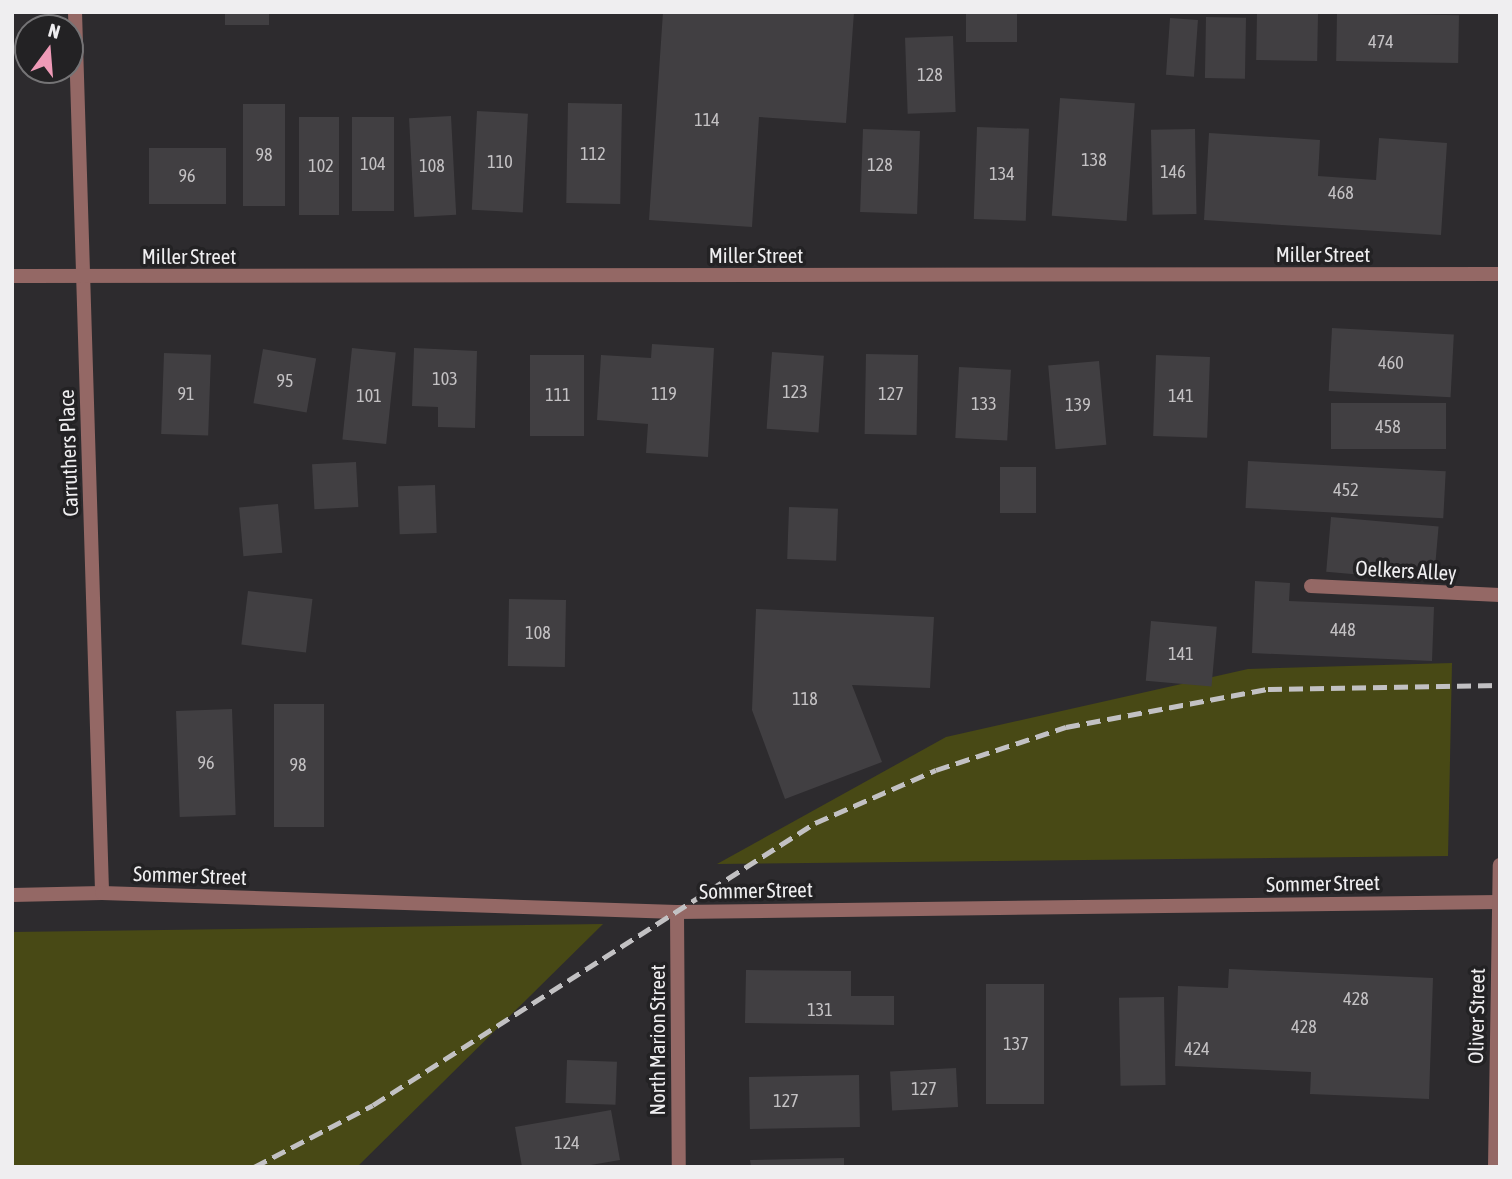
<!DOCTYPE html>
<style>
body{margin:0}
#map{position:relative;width:1512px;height:1179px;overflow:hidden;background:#2d2b2e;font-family:"Asap Condensed",sans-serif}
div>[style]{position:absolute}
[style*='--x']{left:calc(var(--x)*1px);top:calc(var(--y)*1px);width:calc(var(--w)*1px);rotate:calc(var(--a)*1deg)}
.green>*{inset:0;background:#484915}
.building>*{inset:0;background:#413f42;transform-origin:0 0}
.service>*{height:14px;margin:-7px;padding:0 7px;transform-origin:7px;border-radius:7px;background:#946865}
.minor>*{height:14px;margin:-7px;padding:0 7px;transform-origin:7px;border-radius:7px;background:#946865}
.tertiary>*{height:14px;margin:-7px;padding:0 7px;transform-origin:7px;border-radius:7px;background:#946865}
.rail>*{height:5px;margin-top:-2.5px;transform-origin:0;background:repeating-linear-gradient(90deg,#c2c1c3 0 14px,transparent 0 21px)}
span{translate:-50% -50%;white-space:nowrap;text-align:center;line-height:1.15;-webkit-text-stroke:7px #232224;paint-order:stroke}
.number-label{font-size:18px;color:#c4c2c4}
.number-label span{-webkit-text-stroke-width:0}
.street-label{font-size:21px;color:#efeef0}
.frame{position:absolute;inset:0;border:14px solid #efeef0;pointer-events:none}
.north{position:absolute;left:14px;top:14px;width:70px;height:70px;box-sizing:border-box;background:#232224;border:2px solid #757476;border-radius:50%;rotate:16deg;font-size:19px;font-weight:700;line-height:28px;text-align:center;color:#efeef0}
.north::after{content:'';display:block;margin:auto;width:24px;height:32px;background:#ef9ab7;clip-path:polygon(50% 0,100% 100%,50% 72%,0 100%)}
</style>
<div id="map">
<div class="green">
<i style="clip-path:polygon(1452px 663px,1448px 856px,717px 864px,946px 737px,1248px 669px)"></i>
<i style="clip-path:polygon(603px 924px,357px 1167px,12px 1167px,12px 932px)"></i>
</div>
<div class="building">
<i style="left:225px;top:12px;width:44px;height:13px"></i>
<i style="clip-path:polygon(663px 12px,854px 12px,846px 123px,759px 117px,752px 227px,649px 220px)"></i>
<i style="left:966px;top:12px;width:51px;height:30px"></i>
<i style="left:1257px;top:13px;width:61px;height:47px;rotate:1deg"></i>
<i style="left:1337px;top:13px;width:122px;height:48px;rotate:1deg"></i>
<i style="left:1206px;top:17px;width:40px;height:61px;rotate:1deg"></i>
<i style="left:1170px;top:18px;width:28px;height:57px;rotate:4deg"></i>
<i style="left:953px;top:36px;width:76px;height:48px;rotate:88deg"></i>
<i style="left:1060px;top:98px;width:75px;height:118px;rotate:4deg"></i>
<i style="left:568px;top:103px;width:54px;height:100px;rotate:1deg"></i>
<i style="left:243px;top:104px;width:42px;height:102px"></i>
<i style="left:477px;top:111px;width:51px;height:99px;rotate:3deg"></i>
<i style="left:451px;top:116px;width:99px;height:42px;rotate:87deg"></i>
<i style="left:299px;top:117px;width:40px;height:98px"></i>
<i style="left:352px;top:117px;width:42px;height:94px"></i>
<i style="left:977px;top:127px;width:52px;height:92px;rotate:2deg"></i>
<i style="left:863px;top:129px;width:57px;height:83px;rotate:2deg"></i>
<i style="left:1195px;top:129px;width:85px;height:44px;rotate:89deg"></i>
<i style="clip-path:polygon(1209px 133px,1320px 140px,1318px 176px,1376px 180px,1379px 138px,1447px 143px,1441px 235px,1204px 220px)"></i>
<i style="left:149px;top:148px;width:77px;height:56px"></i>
<i style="left:1332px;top:328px;width:122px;height:63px;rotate:3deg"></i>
<i style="clip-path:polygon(652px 344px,714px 348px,708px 457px,646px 453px,648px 424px,597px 420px,601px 355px,651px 358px)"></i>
<i style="left:352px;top:348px;width:44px;height:92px;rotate:6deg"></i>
<i style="clip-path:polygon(414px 348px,477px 351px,475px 428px,438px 427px,438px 407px,412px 406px)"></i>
<i style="left:263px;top:349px;width:54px;height:55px;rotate:10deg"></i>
<i style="left:772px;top:352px;width:52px;height:77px;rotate:4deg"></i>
<i style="left:164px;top:353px;width:47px;height:81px;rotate:2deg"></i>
<i style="left:866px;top:354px;width:52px;height:80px;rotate:1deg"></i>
<i style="left:530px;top:355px;width:54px;height:81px"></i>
<i style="left:1156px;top:355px;width:54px;height:81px;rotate:2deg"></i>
<i style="left:1099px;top:361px;width:84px;height:51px;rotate:85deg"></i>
<i style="left:959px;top:367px;width:52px;height:71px;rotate:3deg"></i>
<i style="left:1331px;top:403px;width:115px;height:46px"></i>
<i style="left:1248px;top:461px;width:198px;height:47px;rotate:3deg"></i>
<i style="left:356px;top:462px;width:45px;height:44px;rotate:87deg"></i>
<i style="left:1000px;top:467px;width:36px;height:46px"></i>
<i style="left:435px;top:485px;width:48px;height:37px;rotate:88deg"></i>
<i style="left:278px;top:504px;width:49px;height:39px;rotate:85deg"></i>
<i style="left:789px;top:507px;width:49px;height:52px;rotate:2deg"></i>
<i style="left:1331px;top:517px;width:108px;height:55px;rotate:5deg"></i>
<i style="clip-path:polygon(1255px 581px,1290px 583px,1289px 601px,1434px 607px,1432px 661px,1252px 653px)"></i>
<i style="left:248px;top:591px;width:65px;height:54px;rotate:7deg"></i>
<i style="left:509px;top:599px;width:57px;height:67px;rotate:1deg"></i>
<i style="clip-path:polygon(756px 609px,934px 617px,930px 688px,852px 685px,882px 762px,785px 799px,752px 710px)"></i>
<i style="left:1151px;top:621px;width:66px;height:60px;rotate:5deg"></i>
<i style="left:274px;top:704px;width:50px;height:123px"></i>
<i style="left:232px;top:709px;width:106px;height:56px;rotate:88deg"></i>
<i style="clip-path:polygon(1229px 969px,1433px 978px,1429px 1099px,1310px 1094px,1311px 1072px,1175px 1066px,1178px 986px,1228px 988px)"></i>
<i style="clip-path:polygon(746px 970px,851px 971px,851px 996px,894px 996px,894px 1025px,745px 1023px)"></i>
<i style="left:1044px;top:984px;width:120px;height:58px;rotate:90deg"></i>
<i style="left:1164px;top:997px;width:88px;height:45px;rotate:89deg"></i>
<i style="left:567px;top:1060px;width:50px;height:43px;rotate:2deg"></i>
<i style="left:956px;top:1068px;width:39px;height:66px;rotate:87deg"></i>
<i style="left:859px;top:1075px;width:52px;height:110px;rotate:89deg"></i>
<i style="clip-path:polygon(611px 1110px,620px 1160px,579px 1167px,522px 1167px,515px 1127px)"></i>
<i style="clip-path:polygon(844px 1158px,844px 1167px,751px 1167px,750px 1160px)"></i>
</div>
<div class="service">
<i style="--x:1311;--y:586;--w:189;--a:2.7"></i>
</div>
<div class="minor">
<i style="--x:75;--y:12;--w:881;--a:88.24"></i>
<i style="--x:12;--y:276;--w:1488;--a:-0.08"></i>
<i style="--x:12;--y:895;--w:90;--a:-1.3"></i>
<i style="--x:102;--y:893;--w:575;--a:1.89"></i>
<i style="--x:677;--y:912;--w:823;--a:-0.7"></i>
<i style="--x:677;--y:912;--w:255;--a:89.6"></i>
</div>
<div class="tertiary">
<i style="--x:1495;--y:1167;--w:302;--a:-89.1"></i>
</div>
<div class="rail">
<i style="--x:254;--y:1167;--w:134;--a:-27.5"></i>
<i style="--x:373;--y:1105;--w:524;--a:-32.54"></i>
<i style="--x:815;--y:823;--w:132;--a:-23.7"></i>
<i style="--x:936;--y:770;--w:137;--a:-18.3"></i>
<i style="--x:1066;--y:727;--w:206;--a:-10.7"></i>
<i style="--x:1268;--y:689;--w:232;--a:-1"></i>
</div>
<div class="number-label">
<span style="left:1381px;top:42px">474</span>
<span style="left:930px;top:75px">128</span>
<span style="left:707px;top:120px">114</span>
<span style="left:593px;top:154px">112</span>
<span style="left:264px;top:155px">98</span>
<span style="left:1094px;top:160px">138</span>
<span style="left:500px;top:162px">110</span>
<span style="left:373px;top:164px">104</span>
<span style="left:880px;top:165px">128</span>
<span style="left:321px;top:166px">102</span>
<span style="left:432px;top:166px">108</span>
<span style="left:1173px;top:172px">146</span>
<span style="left:1002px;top:174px">134</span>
<span style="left:187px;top:176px">96</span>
<span style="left:1341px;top:193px">468</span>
<span style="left:1391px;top:363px">460</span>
<span style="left:445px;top:379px">103</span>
<span style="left:285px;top:381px">95</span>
<span style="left:795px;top:392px">123</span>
<span style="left:186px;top:394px">91</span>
<span style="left:664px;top:394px">119</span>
<span style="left:891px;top:394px">127</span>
<span style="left:558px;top:395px">111</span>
<span style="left:369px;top:396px">101</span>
<span style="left:1181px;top:396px">141</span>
<span style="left:984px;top:404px">133</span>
<span style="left:1078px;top:405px">139</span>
<span style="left:1388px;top:427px">458</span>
<span style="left:1346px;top:490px">452</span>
<span style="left:1343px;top:630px">448</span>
<span style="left:538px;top:633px">108</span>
<span style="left:1181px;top:654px">141</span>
<span style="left:805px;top:699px">118</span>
<span style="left:206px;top:763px">96</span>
<span style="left:298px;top:765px">98</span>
<span style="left:1356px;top:999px">428</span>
<span style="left:820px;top:1010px">131</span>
<span style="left:1304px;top:1027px">428</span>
<span style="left:1016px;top:1044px">137</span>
<span style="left:1197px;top:1049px">424</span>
<span style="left:924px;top:1089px">127</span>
<span style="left:786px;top:1101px">127</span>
<span style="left:567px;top:1143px">124</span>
</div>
<div class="street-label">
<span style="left:1323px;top:254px">Miller Street</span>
<span style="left:756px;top:255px">Miller Street</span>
<span style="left:189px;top:256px">Miller Street</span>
<span style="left:68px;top:453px;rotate:-92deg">Carruthers Place</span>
<span style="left:1406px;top:570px;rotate:3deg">Oelkers Alley</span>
<span style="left:190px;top:875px;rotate:2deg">Sommer Street</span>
<span style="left:1323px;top:883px;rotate:-1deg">Sommer Street</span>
<span style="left:756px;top:890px;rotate:-1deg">Sommer Street</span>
<span style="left:1476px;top:1016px;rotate:-89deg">Oliver Street</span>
<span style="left:657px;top:1040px;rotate:-90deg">North Marion Street</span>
</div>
<div class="frame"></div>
<div class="north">N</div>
</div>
